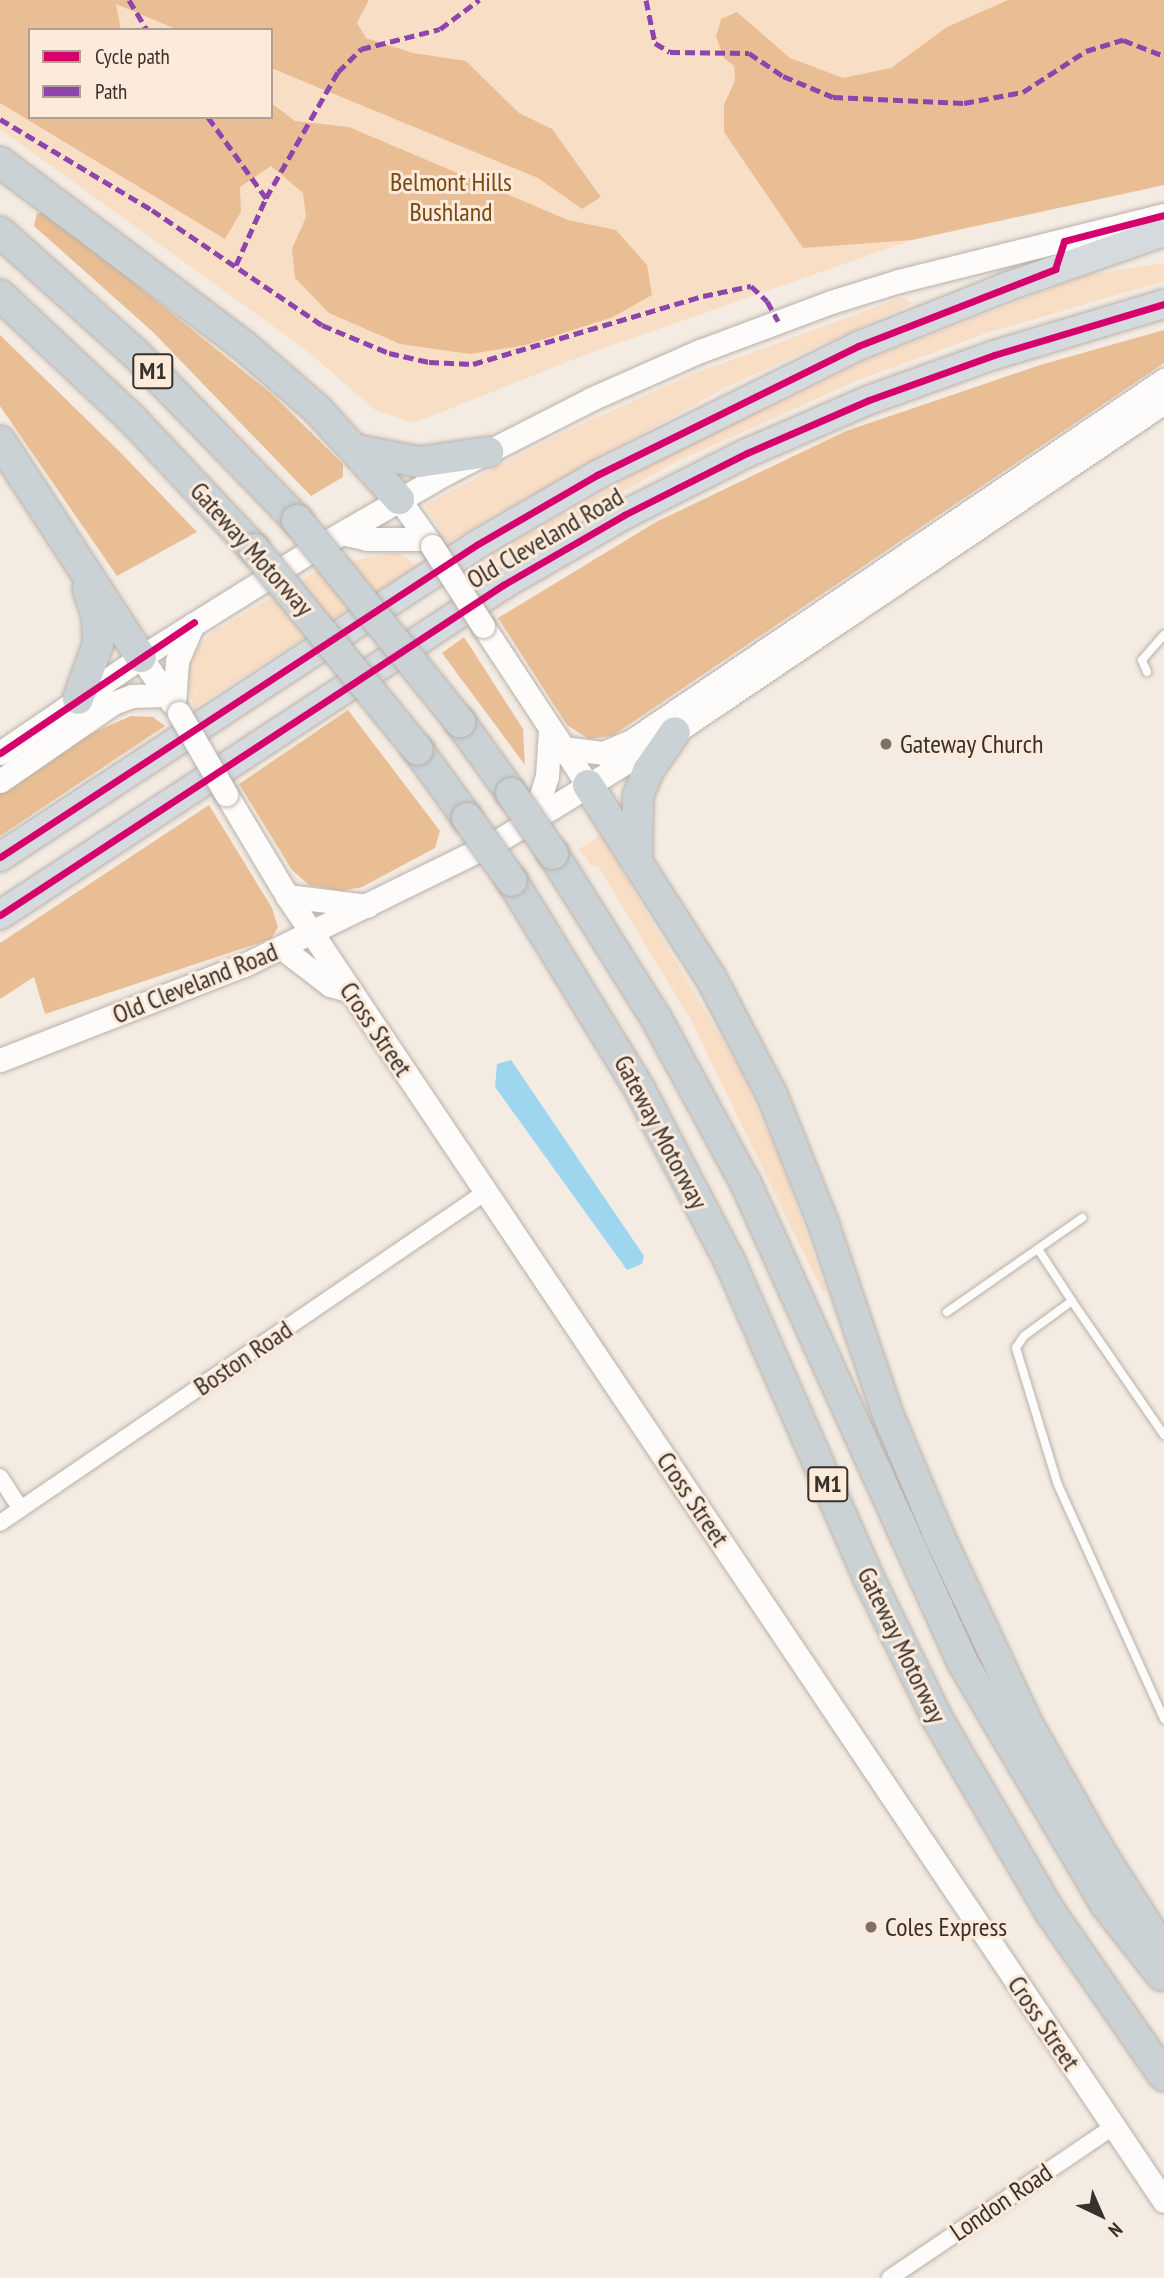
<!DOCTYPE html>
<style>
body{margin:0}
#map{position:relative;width:1164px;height:2278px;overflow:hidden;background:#f4ebe2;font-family:"PT Sans Narrow",sans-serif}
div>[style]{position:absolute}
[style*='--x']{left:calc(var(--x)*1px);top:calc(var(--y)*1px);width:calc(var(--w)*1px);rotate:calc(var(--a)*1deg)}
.green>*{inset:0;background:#f9dec6}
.forest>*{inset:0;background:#eabe94}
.water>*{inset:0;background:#9fd6ef}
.roads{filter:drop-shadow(0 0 2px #b8b1aa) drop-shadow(0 0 2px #b8b1aa)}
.service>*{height:8px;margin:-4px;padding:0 4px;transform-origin:4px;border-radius:4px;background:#fdfcfb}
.minor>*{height:16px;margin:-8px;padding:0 8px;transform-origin:8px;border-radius:8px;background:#fdfcfb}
.secondary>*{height:23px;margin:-11.5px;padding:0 11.5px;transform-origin:11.5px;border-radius:11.5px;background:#fdfcfb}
.trunk>*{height:28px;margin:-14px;padding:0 14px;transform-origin:14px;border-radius:14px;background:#d4dade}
.motorway>*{height:30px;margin:-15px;padding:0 15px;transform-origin:15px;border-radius:15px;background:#cad2d6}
.bridges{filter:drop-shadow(0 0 2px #b8b1aa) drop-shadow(0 0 2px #b8b1aa)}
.secondary-bridge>*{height:23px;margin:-11.5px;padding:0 11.5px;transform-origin:11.5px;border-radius:11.5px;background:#fdfcfb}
.motorway-bridge>*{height:30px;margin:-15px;padding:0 15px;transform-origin:15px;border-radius:15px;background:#cad2d6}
.quiet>*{height:5px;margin-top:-2.5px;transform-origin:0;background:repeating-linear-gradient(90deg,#8e44ad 0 10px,transparent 0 15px)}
.cycleway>*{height:7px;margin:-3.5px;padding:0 3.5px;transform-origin:3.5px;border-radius:3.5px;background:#d6006c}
.dots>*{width:19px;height:19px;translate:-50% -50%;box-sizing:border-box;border:4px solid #fceada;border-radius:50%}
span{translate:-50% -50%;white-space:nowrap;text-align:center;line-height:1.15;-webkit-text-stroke:6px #fceada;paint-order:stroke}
.shield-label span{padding:2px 5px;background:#fceada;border:2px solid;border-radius:5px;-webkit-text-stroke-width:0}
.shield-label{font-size:24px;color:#38312b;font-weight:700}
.park-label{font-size:26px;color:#794916}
.street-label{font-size:26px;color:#38312b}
.poi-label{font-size:26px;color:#38312b}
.left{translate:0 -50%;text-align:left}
.legend{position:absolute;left:28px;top:28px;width:245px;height:91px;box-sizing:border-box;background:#fceada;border:2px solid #aea094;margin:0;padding:9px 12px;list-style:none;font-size:21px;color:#38312b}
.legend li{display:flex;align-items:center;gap:14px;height:35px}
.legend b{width:35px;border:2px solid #aea094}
.north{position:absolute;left:1066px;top:2180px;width:70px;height:70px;-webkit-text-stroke:5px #fceada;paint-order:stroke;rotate:136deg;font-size:19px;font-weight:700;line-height:28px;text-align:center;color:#38312b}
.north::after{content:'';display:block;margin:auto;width:24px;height:32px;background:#38312b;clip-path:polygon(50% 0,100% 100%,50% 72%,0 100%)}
</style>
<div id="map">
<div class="green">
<i style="clip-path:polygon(evenodd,0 0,1164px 0,1164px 185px,912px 240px,590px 353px,414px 423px,375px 410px,306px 350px,0 129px,0 0,30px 30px,271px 30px,271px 117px,30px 117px,30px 30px)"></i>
<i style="clip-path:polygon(1164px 263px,1164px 281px,987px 333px,861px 379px,676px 462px,491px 565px,486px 558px,662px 458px,864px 361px,1086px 275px)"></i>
<i style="clip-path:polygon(903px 297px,912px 304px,726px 387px,448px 542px,425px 505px,558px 435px,693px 374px)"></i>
<i style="clip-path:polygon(387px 553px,400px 554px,417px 566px,194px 708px,188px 688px,189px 667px,197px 648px,211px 633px,321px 569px)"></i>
<i style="clip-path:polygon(601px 835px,739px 1068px,781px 1161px,826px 1290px,822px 1291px,691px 1020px,598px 866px,591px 865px,579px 849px)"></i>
</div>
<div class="forest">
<i style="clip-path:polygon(0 0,369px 0,357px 23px,366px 38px,413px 53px,466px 61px,519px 113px,552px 129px,601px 197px,582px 209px,538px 178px,271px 68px,271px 30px,178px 30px,116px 4px,121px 30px,30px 30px,30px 117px,271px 117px,271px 103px,295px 121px,349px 127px,568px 220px,616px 230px,647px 265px,652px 295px,613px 317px,526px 345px,470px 354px,400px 344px,329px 313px,295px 278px,292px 249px,306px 217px,303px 193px,271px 166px,240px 187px,241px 212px,225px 239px,0 103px)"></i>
<i style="clip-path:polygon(1008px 0,1164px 0,1164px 185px,912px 240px,803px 248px,724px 132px,724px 105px,735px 80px,734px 66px,724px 58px,716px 37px,721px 19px,737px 12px,790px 58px,843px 78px,891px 68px,947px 27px)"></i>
<i style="clip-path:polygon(37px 213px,47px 213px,272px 394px,343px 464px,343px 477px,311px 496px,153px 332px,34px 226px)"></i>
<i style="clip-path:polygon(1164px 330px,1164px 363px,612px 736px,589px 739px,567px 725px,498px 618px,656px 522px,846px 431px,1040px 365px)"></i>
<i style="clip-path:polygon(0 335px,120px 452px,197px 532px,117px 576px,0 406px)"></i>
<i style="clip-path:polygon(464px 637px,523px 729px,525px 765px,442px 653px)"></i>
<i style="clip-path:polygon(348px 710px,440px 831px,435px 848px,362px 887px,341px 891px,309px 885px,292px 870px,239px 784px)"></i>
<i style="clip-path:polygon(131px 716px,153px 717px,165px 726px,0 836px,0 793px,81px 738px)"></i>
<i style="clip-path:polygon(209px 805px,272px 908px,278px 927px,271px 939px,45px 1014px,34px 977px,0 999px,0 943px)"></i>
</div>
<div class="water">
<i style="clip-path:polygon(511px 1060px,644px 1256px,642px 1264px,627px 1270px,495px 1087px,497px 1064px)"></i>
</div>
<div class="roads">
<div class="service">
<i style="--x:1147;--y:672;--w:13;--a:-113"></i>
<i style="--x:1142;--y:660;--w:33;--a:-49"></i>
<i style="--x:1038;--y:1249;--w:62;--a:56.8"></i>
<i style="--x:947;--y:1312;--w:165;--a:-34.8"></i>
<i style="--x:1164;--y:1435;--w:163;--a:-124.5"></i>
<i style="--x:1072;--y:1301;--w:59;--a:143.9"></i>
<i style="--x:1024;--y:1336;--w:14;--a:124"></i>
<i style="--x:1016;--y:1348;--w:143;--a:73"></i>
<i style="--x:1058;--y:1485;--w:257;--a:65.6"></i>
</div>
<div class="minor">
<i style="--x:0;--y:1477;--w:38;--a:57"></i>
<i style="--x:0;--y:1523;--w:588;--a:-34.26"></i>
<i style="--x:890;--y:2278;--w:269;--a:-34.1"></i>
</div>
<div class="secondary">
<i style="--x:399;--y:499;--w:57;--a:54.9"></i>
<i style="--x:342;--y:533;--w:26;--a:13"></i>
<i style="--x:367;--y:539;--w:60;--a:0"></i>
<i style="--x:483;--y:626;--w:191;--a:56.6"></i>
<i style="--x:141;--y:657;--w:55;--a:56"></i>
<i style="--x:174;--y:704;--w:43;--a:-86"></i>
<i style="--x:177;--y:661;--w:40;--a:-66.6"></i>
<i style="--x:563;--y:748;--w:40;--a:7.1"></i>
<i style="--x:603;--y:753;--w:33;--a:-23"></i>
<i style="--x:633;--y:740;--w:642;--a:-34.14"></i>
<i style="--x:0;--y:753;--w:171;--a:-34.2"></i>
<i style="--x:141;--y:657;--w:192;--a:-32"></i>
<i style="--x:304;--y:555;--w:166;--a:-30"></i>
<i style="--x:448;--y:472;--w:161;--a:-27"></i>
<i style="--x:591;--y:399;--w:119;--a:-23.8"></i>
<i style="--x:700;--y:351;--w:140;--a:-20.5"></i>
<i style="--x:831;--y:302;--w:71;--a:-17.2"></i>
<i style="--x:899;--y:281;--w:273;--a:-14"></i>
<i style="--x:0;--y:781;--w:137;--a:-34.6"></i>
<i style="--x:113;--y:703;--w:20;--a:-20"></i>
<i style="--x:132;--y:696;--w:31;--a:-2"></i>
<i style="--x:226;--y:794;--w:119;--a:59.1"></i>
<i style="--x:287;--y:896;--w:1572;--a:56.1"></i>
<i style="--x:534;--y:818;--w:44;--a:-72.8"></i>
<i style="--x:547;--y:776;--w:47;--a:-86.3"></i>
<i style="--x:287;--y:896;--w:81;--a:7.1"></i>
<i style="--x:282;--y:948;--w:61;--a:37.6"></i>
<i style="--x:330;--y:985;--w:22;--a:16"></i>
<i style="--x:0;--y:1060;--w:262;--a:-21.3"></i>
<i style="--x:244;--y:965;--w:286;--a:-26.1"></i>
<i style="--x:501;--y:839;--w:204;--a:-31.6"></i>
<i style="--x:675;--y:732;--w:590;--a:-34.01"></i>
</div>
<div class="trunk">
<i style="--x:0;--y:857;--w:571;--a:-33.22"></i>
<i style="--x:478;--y:544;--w:138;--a:-30.1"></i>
<i style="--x:597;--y:475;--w:291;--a:-26.3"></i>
<i style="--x:858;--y:346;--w:159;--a:-21.7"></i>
<i style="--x:1006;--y:287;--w:167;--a:-19.2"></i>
<i style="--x:0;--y:915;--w:602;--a:-33.27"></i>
<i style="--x:503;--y:585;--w:140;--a:-30"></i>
<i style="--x:624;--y:515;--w:138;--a:-26.8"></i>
<i style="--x:747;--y:453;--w:133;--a:-23.5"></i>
<i style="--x:869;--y:400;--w:133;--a:-19.8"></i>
<i style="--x:994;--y:355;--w:177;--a:-16.7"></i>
</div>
<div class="motorway">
<i style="--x:0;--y:162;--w:304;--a:37"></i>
<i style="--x:243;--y:345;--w:98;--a:40.9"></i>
<i style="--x:317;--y:409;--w:122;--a:47.7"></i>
<i style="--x:0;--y:232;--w:181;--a:41.9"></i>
<i style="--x:135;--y:353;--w:233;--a:45.9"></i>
<i style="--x:0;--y:295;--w:184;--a:43.2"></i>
<i style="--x:134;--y:421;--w:175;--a:46.8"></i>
<i style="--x:0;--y:441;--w:258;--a:56.9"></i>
<i style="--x:357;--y:450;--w:63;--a:11"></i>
<i style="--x:419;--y:462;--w:70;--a:-8.2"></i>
<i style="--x:78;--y:699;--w:59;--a:-70"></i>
<i style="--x:98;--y:644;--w:28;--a:-92"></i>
<i style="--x:97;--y:616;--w:28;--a:-109"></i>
<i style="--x:460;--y:722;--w:87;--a:54.3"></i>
<i style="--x:418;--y:750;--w:84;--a:54.2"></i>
<i style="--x:588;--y:785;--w:229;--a:57.5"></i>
<i style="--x:711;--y:978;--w:132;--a:62.5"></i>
<i style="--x:772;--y:1095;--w:135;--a:68.2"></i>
<i style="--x:822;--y:1220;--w:206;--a:71.3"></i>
<i style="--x:888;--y:1415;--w:131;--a:67.1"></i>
<i style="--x:939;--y:1536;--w:209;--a:64.8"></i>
<i style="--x:1028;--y:1725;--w:144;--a:60.4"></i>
<i style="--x:1099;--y:1850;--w:112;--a:57.4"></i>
<i style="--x:1159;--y:1944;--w:22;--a:77"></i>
<i style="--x:553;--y:854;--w:194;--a:57.9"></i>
<i style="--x:656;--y:1018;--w:189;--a:61.5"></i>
<i style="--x:746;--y:1184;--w:526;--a:65.63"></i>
<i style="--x:963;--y:1663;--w:281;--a:59.4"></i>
<i style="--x:1106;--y:1905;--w:90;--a:51.7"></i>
<i style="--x:637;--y:861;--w:65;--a:-89.1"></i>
<i style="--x:638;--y:796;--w:27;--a:-68"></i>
<i style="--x:648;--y:771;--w:47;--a:-55.3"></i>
<i style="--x:512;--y:881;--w:245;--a:58.5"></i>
<i style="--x:640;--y:1090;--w:194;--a:62.4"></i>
<i style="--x:730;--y:1262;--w:344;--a:66.3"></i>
<i style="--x:868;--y:1577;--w:159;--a:63.9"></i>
<i style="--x:938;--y:1720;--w:224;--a:59.7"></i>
<i style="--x:1051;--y:1913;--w:198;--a:55.3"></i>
</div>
</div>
<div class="bridges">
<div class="secondary-bridge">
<i style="--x:432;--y:546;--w:95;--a:57.5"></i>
<i style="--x:179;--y:713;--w:94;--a:59.9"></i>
</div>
<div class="motorway-bridge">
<i style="--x:297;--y:520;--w:260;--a:51.1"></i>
<i style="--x:254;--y:549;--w:259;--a:50.8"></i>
<i style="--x:511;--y:793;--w:74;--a:55.5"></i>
<i style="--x:467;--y:818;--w:77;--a:54.5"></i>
</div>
</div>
<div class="quiet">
<i style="--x:129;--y:0;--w:35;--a:59"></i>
<i style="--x:646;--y:0;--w:44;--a:78.2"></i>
<i style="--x:655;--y:43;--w:17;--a:31"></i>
<i style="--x:670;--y:52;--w:79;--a:0.7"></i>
<i style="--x:749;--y:53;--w:41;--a:34.1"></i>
<i style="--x:783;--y:76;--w:54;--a:22.8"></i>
<i style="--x:833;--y:97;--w:131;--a:2.6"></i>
<i style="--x:964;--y:103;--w:60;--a:-10.6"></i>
<i style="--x:1023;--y:92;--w:75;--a:-33.1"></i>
<i style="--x:1086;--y:51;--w:39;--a:-17"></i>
<i style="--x:1123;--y:40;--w:44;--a:21.3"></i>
<i style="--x:208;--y:117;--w:100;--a:54.4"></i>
<i style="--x:0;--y:119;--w:177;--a:30.9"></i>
<i style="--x:152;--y:210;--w:205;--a:34.1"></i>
<i style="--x:322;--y:325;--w:73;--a:22.7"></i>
<i style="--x:389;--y:353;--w:41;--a:12.7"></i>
<i style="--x:429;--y:362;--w:44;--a:2.6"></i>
<i style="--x:473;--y:364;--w:240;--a:-16.5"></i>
<i style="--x:703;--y:296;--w:49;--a:-11.8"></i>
<i style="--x:751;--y:286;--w:22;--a:43"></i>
<i style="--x:767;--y:301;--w:23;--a:61"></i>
<i style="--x:236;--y:265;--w:73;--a:-65.9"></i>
<i style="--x:266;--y:198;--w:145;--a:-60.3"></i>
<i style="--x:338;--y:72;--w:33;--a:-45"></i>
<i style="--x:361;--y:49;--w:81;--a:-14.2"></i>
<i style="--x:440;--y:29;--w:49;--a:-36.6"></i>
</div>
<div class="cycleway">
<i style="--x:0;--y:753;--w:234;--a:-34"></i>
<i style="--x:0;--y:857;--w:571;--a:-33.22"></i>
<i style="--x:478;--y:544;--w:138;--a:-30.1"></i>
<i style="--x:597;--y:475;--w:291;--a:-26.3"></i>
<i style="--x:858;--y:346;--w:212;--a:-21.3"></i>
<i style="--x:1055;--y:269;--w:29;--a:-72"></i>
<i style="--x:1064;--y:241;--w:103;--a:-14.6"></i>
<i style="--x:0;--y:915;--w:602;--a:-33.27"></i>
<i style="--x:503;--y:585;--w:140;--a:-30"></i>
<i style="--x:624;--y:515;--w:138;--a:-26.8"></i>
<i style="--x:747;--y:453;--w:133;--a:-23.5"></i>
<i style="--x:869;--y:400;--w:133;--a:-19.8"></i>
<i style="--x:994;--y:355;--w:177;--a:-16.7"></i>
</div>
<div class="dots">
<i style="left:886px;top:744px;background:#7a726b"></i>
<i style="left:871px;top:1927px;background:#7a726b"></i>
</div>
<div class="shield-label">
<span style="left:153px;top:371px">M1</span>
<span style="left:828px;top:1484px">M1</span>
</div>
<div class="park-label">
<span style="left:451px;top:197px">Belmont Hills<br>Bushland</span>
</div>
<div class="street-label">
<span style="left:545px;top:538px;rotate:-30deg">Old Cleveland Road</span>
<span style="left:252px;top:549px;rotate:48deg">Gateway Motorway</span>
<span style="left:195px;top:983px;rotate:-22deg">Old Cleveland Road</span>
<span style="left:376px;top:1029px;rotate:56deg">Cross Street</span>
<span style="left:661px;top:1132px;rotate:62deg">Gateway Motorway</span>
<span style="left:243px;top:1358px;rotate:-34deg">Boston Road</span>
<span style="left:693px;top:1499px;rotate:56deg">Cross Street</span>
<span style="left:902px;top:1645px;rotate:64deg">Gateway Motorway</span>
<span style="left:1044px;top:2023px;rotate:56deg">Cross Street</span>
<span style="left:1001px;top:2202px;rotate:-34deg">London Road</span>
</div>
<div class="poi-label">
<span class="left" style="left:900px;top:744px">Gateway Church</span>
<span class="left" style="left:885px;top:1927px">Coles Express</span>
</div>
<ul class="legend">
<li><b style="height:9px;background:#d6006c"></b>Cycle path</li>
<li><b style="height:9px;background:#8e44ad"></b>Path</li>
</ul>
<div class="north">N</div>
</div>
